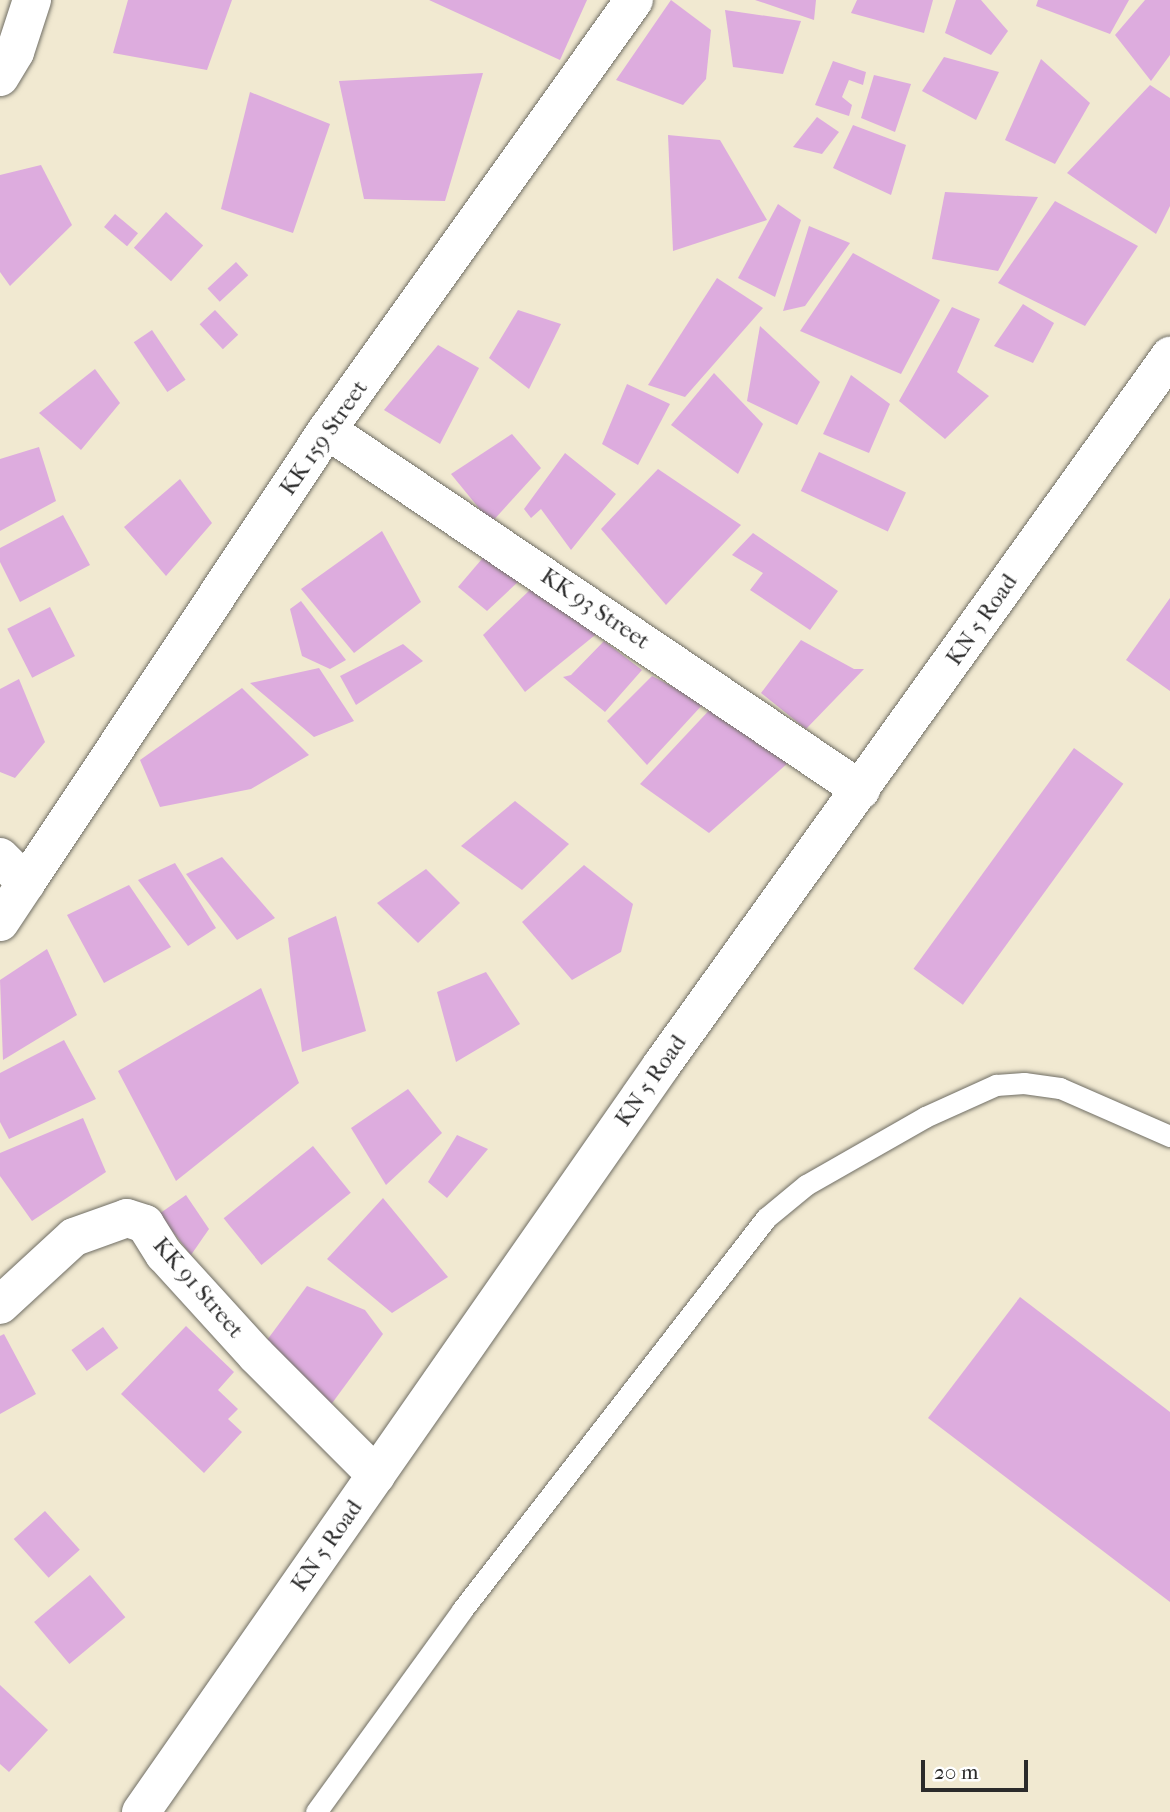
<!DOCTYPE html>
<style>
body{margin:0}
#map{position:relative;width:1170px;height:1812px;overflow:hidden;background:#f1e9d1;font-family:"IM FELL French Canon",serif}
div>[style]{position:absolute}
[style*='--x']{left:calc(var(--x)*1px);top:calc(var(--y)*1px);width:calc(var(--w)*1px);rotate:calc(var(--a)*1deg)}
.building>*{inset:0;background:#ddacde;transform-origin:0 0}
.roads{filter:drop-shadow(0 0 2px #706e65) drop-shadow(0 0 2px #706e65)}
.service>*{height:21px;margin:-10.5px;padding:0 10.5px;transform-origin:10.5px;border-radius:10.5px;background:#fff}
.minor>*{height:38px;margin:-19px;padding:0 19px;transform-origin:19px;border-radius:19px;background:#fff}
.secondary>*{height:38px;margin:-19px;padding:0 19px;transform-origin:19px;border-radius:19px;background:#fff}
span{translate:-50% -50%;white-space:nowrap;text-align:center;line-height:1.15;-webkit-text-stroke:5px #fff;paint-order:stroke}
.street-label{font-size:23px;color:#2b2b2b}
.scale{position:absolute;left:921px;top:1760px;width:107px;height:32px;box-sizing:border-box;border:4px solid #2b2b2b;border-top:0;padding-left:9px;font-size:21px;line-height:24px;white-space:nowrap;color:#2b2b2b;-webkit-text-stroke:5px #fff;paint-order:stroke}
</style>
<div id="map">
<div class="building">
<i style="clip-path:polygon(128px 0,232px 0,207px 70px,113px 53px)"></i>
<i style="clip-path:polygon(429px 0,587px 0,560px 60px)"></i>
<i style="clip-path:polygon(671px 0,711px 30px,706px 79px,683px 105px,616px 80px)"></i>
<i style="clip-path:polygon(755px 0,816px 0,814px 20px)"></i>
<i style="clip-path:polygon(857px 0,933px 0,924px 33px,851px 13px)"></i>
<i style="clip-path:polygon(956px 0,981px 0,1008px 31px,991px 55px,945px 33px)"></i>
<i style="clip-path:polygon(1038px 0,1129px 0,1110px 34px,1036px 6px)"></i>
<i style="clip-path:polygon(1145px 0,1170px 0,1170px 55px,1151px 81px,1115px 35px)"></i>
<i style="clip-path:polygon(725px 10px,801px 21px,783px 74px,733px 67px)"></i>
<i style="clip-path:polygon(944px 57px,999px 72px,976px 120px,922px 91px)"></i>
<i style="clip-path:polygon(1041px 59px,1090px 103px,1055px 164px,1005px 140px)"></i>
<i style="clip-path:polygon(833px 61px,866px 72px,863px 85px,849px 80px,842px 97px,852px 105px,849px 116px,815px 105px)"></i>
<i style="clip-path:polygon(483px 73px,445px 201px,364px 199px,339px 81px)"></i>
<i style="clip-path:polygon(874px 75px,911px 84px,895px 132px,861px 118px)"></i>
<i style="clip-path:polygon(1150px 85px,1170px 98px,1170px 206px,1156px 234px,1067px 173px)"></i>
<i style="clip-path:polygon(250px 92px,330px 124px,293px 233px,221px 209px)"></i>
<i style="clip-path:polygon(817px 117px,839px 132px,822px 154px,793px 147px)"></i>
<i style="clip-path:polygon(853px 125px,906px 145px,891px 195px,833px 168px)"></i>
<i style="clip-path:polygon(668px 135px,720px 140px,767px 220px,673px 251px)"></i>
<i style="clip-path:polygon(41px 165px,72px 225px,10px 286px,0 272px,0 175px)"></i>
<i style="clip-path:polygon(945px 192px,1038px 197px,998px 271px,932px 259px)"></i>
<i style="clip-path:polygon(1055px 201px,1138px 246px,1085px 326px,998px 283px)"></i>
<i style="clip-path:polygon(778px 204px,801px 220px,775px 297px,738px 278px)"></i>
<i style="left:166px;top:212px;width:50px;height:48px;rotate:42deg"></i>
<i style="left:115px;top:214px;width:30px;height:17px;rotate:40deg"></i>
<i style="clip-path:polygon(809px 226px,850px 243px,805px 306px,783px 311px)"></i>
<i style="clip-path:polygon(853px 253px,940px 300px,901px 374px,800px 331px)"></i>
<i style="left:236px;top:262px;width:18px;height:39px;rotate:47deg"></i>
<i style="clip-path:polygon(717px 278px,763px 308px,685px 397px,648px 385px)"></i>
<i style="clip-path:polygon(1023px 304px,1054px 323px,1033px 363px,994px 346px)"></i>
<i style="clip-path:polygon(952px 307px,980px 319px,957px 372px,989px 396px,945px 439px,899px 401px)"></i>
<i style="left:215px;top:310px;width:34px;height:21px;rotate:47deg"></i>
<i style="clip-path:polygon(518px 310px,561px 324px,529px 389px,489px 358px)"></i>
<i style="clip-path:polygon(760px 326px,820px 382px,797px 425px,747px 401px)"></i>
<i style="left:152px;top:330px;width:60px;height:22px;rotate:56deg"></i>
<i style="clip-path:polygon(438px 345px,479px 368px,440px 444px,384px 410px)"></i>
<i style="clip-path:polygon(95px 369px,120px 403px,81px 450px,39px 413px)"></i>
<i style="clip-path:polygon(714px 373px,763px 424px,738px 474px,671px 425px)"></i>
<i style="clip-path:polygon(851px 375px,890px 404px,869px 453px,823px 434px)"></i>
<i style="clip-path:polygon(627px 384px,670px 404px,638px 465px,602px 444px)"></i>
<i style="clip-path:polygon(512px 434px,541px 468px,491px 523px,451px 474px)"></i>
<i style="clip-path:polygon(39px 447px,56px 501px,0 531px,0 459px)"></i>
<i style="left:819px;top:452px;width:96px;height:43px;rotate:25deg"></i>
<i style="clip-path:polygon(565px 453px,616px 494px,571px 550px,541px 509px,531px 518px,524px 509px)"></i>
<i style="clip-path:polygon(658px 469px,741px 525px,666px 605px,601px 529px)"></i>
<i style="clip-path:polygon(180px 479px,212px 523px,166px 576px,124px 527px)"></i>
<i style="clip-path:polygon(63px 515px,90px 565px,20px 602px,0 562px,0 548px)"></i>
<i style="clip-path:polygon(382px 531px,421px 602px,354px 653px,301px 589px)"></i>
<i style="clip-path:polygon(753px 533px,838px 591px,810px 630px,750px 590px,763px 573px,732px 555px)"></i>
<i style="clip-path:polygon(487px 553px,520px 580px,487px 611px,458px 587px)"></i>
<i style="clip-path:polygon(534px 586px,605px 627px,525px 692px,483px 635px)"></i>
<i style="clip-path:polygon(1170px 598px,1170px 691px,1126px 660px)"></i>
<i style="clip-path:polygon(301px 601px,346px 660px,330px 669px,302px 656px,290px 609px)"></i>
<i style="left:50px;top:607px;width:55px;height:48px;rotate:63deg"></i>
<i style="clip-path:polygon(801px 640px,854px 669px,864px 669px,806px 729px,761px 693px)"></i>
<i style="clip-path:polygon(604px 641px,642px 670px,605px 712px,563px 677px,571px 675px)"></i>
<i style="clip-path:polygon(403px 644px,423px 661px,356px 705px,340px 676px)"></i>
<i style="clip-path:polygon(319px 668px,354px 721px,314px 737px,250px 683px)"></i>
<i style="clip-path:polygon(652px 676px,704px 703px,647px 765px,607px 721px)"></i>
<i style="clip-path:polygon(19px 679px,45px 742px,15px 778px,0 772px,0 689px)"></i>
<i style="clip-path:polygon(242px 688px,309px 755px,251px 789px,160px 807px,140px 760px)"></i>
<i style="clip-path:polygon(715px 704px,789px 762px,709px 833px,640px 784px)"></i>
<i style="left:1074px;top:748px;width:61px;height:273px;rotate:36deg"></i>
<i style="clip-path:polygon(515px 801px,569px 844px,522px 890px,461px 846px)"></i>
<i style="clip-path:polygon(222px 857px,275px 918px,237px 940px,186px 874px)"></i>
<i style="clip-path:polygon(175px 863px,216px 928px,188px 946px,138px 880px)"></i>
<i style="clip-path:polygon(584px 865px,633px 904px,621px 952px,572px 980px,522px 922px)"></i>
<i style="clip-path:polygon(426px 869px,460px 903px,418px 943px,377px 903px)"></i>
<i style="clip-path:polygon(129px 885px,171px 947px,104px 983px,67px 915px)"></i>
<i style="clip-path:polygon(336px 916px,366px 1031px,302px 1052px,288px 938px)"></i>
<i style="clip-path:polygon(47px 949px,77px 1015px,3px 1060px,0 980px)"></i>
<i style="clip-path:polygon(486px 972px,520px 1024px,456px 1062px,437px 992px)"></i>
<i style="clip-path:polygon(261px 988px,299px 1083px,176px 1181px,118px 1071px)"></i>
<i style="clip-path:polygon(64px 1040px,96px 1099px,9px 1139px,0 1122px,0 1073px)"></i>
<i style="clip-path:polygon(408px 1089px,442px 1133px,386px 1185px,351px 1128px)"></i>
<i style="clip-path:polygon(83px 1118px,106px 1172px,32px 1221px,0 1176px,0 1153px)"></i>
<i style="clip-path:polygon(457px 1135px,488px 1149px,447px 1198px,428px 1182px)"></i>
<i style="left:313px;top:1146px;width:60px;height:115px;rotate:51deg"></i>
<i style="clip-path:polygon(186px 1195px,209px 1229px,191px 1255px,159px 1214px)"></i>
<i style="clip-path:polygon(383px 1198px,448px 1277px,392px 1313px,327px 1259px)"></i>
<i style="clip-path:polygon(307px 1286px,365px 1310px,383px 1334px,330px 1406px,256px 1355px)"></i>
<i style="clip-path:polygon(1020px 1297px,1170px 1412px,1170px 1602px,928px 1418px)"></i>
<i style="clip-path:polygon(186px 1326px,234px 1372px,218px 1390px,238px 1409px,228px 1419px,242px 1432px,204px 1473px,121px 1394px)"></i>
<i style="left:103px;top:1327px;width:26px;height:39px;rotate:54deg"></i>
<i style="clip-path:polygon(4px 1334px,36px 1394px,0 1414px,0 1336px)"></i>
<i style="left:45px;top:1511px;width:52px;height:42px;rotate:48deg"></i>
<i style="left:90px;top:1575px;width:55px;height:73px;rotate:50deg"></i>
<i style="clip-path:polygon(0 1685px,48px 1730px,9px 1772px,0 1764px)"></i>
</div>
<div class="roads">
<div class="service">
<i style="--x:316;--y:1812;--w:249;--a:-54.1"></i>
<i style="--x:462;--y:1610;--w:496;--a:-52.2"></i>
<i style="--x:766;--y:1218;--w:52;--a:-39.5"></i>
<i style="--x:806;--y:1185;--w:137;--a:-29.7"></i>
<i style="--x:925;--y:1117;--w:78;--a:-24.3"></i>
<i style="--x:996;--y:1085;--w:28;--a:-4"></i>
<i style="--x:1024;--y:1083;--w:36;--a:8"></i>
<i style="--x:1060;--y:1088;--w:120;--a:23.6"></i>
</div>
<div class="minor">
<i style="--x:0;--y:77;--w:29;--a:-59"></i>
<i style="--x:15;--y:52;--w:55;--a:-71.9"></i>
<i style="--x:327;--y:430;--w:644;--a:33.99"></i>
<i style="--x:0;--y:857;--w:37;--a:45"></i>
<i style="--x:26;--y:883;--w:47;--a:123.7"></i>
<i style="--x:26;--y:883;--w:544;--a:-56.4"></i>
<i style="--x:327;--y:430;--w:528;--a:-54.47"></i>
<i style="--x:0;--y:1305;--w:100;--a:-42.6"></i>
<i style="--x:74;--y:1237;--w:56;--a:-19.7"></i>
<i style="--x:127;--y:1218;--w:19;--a:18"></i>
<i style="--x:145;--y:1224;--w:36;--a:58"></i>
<i style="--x:164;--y:1254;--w:137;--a:47.7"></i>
<i style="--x:256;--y:1355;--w:170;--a:45"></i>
</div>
<div class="secondary">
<i style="--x:141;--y:1812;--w:909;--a:-55.12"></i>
<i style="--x:661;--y:1066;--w:874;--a:-54.36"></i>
</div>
</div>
<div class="street-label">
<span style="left:324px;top:438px;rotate:-55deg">KK 159 Street</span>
<span style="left:595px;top:609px;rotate:34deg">KK 93 Street</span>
<span style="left:982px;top:620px;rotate:-55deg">KN 5 Road</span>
<span style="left:651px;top:1081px;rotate:-55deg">KN 5 Road</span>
<span style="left:198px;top:1288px;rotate:49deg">KK 91 Street</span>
<span style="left:327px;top:1546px;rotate:-55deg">KN 5 Road</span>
</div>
<div class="scale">20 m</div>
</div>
